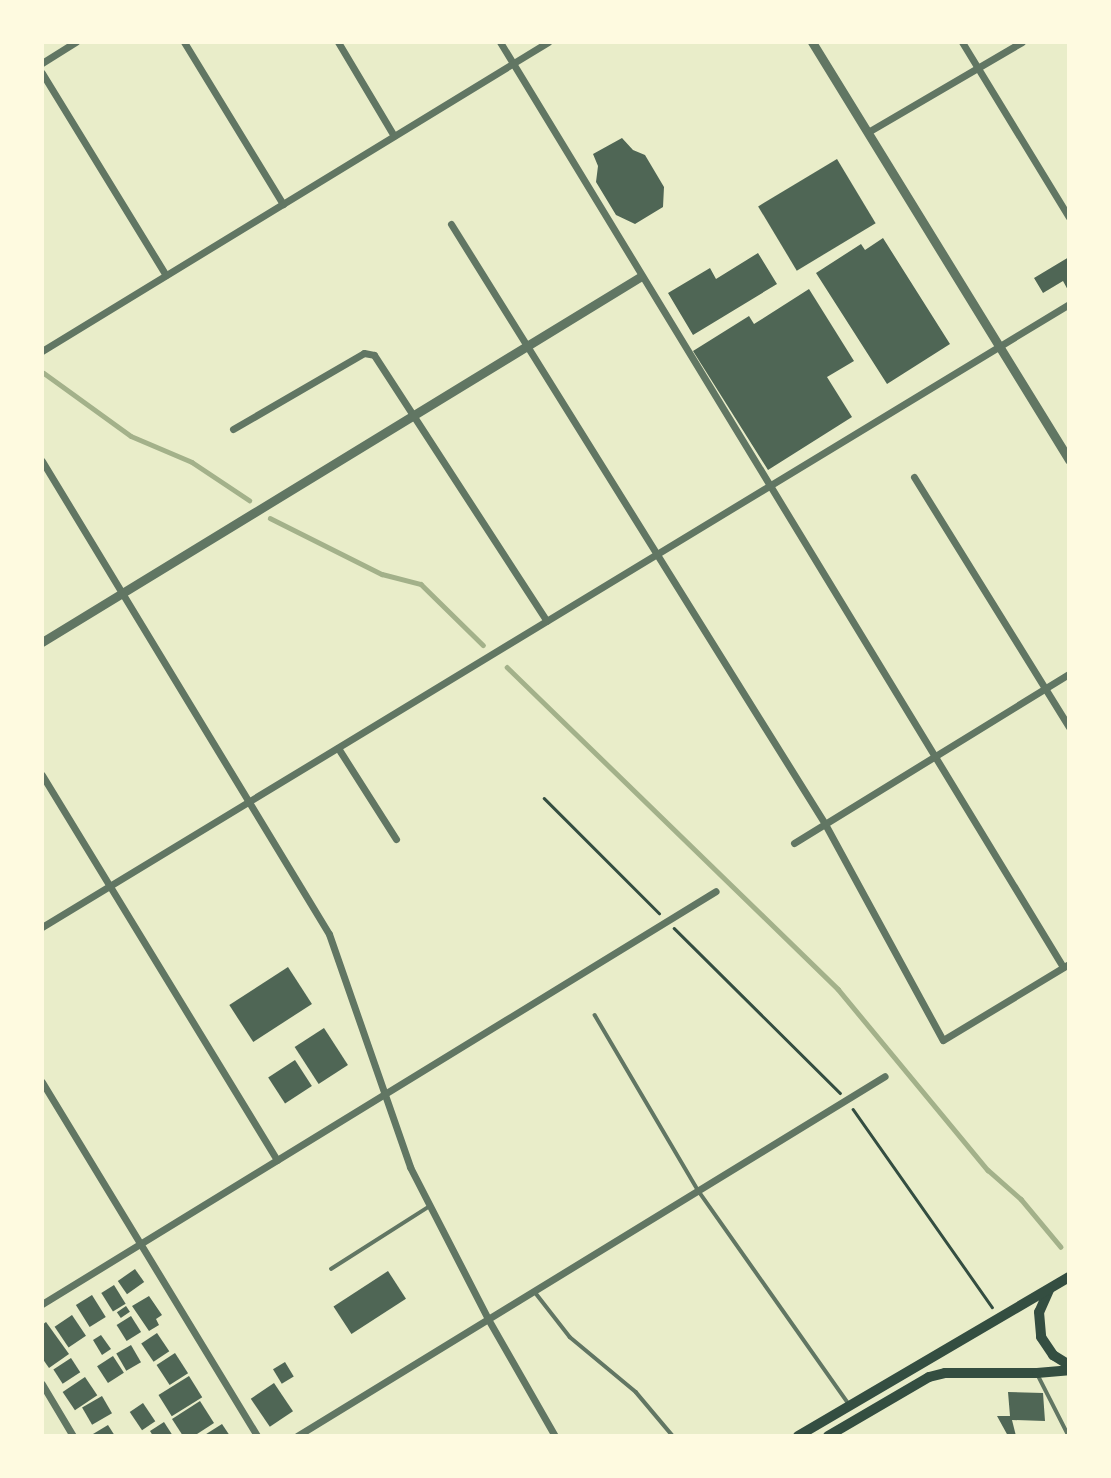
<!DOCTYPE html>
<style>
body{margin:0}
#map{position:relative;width:1111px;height:1478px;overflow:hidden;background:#e9edc9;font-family:"Work Sans",sans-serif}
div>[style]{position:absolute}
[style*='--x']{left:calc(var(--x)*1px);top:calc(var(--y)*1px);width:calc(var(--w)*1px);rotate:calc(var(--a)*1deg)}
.stream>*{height:4.5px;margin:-2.25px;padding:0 2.25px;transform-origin:2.25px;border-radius:2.25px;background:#a3b18a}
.building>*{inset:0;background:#4f6655;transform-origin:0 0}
.path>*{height:2.5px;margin:-1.25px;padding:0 1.25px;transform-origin:1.25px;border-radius:1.25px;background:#344e41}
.service>*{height:3.5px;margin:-1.75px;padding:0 1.75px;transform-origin:1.75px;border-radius:1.75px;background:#617663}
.minor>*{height:7px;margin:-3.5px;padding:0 3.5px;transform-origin:3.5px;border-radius:3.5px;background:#617663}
.tertiary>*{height:9px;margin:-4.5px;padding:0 4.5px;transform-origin:4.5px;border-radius:4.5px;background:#617663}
.secondary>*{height:10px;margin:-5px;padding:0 5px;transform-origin:5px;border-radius:5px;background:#344e41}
span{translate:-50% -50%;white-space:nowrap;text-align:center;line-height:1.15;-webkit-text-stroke:6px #fefae0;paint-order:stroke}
.frame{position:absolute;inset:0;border:44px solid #fefae0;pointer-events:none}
</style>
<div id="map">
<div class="stream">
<i style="--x:44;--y:373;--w:107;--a:35.9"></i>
<i style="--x:131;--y:436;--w:66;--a:23.1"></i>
<i style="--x:192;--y:462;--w:69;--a:33.7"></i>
<i style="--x:270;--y:518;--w:125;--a:26.6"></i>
<i style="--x:382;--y:574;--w:40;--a:14.4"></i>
<i style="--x:421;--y:584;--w:87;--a:44.5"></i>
<i style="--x:507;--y:667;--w:462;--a:44.2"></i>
<i style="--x:838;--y:989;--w:235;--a:50.4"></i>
<i style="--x:988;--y:1170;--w:44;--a:41.3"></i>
<i style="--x:1021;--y:1199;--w:62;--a:50.2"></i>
</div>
<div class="building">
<i style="clip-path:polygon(622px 138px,633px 150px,645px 155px,664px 187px,663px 207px,635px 224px,616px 215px,596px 182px,598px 166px,593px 154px)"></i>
<i style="left:837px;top:159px;width:75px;height:92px;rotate:59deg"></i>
<i style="clip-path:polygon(883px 238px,950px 344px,887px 384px,816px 273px,861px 244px,865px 250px)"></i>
<i style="clip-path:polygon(758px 253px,777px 284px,693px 335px,668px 293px,710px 268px,716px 279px)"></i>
<i style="clip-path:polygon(1069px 257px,1069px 292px,1063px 281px,1043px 293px,1034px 278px)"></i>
<i style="clip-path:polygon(809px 289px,854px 361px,827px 377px,852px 417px,768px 470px,693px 351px,749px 316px,754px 324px)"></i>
<i style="left:288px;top:967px;width:44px;height:70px;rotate:57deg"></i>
<i style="left:324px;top:1028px;width:44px;height:35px;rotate:57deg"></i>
<i style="left:295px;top:1060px;width:31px;height:32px;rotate:57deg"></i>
<i style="left:135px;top:1269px;width:16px;height:21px;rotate:55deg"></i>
<i style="left:388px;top:1271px;width:33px;height:65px;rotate:57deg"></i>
<i style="left:114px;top:1285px;width:22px;height:15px;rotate:58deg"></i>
<i style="left:92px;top:1295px;width:26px;height:19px;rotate:58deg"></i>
<i style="clip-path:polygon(149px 1296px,162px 1315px,156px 1319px,159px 1325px,149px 1331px,132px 1306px)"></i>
<i style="left:126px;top:1306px;width:7px;height:11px;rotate:56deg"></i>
<i style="left:72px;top:1315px;width:25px;height:21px;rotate:56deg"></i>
<i style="left:131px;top:1316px;width:19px;height:17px;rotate:58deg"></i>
<i style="clip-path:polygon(46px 1322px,69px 1354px,49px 1368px,42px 1358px,42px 1325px)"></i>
<i style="left:157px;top:1333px;width:22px;height:19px;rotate:56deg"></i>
<i style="clip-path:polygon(101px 1335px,111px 1349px,102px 1355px,93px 1340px)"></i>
<i style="left:131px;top:1345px;width:20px;height:17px;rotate:60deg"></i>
<i style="left:175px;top:1353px;width:24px;height:22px;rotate:57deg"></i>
<i style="left:113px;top:1356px;width:20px;height:19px;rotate:57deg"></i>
<i style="left:71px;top:1358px;width:17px;height:21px;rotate:57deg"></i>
<i style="left:285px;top:1362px;width:17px;height:14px;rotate:59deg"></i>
<i style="left:189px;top:1376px;width:25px;height:36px;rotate:58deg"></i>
<i style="left:85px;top:1377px;width:22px;height:27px;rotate:56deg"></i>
<i style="left:274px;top:1383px;width:34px;height:28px;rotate:56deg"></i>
<i style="clip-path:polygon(1008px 1392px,1043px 1393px,1045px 1421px,1012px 1420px,1016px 1436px,1008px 1436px,997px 1416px,1010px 1416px)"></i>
<i style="left:102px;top:1396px;width:20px;height:23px;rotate:60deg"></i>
<i style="clip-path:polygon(200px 1401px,214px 1423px,194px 1436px,183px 1436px,172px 1419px)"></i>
<i style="left:143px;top:1403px;width:22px;height:16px;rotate:56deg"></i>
<i style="clip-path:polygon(164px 1422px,173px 1436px,153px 1436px,150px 1431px)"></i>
<i style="clip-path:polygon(222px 1424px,230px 1436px,203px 1436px)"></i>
<i style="clip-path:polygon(108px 1425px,115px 1436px,94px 1436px,93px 1434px)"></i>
</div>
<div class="path">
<i style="--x:544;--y:798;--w:163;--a:45"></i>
<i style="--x:674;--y:928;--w:234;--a:44.8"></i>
<i style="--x:853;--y:1109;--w:242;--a:54.9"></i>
</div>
<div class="service">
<i style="--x:595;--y:1015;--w:203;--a:59.5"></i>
<i style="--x:698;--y:1190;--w:262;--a:54.8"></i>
<i style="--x:331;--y:1269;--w:117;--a:-32.5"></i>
<i style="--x:535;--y:1292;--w:57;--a:52.1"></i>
<i style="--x:570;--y:1337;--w:86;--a:39.8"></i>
<i style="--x:636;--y:1392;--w:57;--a:49.9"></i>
<i style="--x:1038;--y:1375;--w:68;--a:63.1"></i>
</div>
<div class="minor">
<i style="--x:184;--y:42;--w:190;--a:58.6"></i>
<i style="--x:338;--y:42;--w:109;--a:59.2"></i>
<i style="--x:500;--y:42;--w:1083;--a:58.67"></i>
<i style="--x:962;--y:42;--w:205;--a:58.6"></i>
<i style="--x:42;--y:63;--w:40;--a:-32"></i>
<i style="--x:42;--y:73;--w:237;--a:58.5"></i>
<i style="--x:868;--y:132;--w:178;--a:-30.3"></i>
<i style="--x:451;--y:224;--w:707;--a:58.06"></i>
<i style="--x:825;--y:824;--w:246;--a:61.4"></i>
<i style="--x:943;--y:1040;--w:147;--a:-31.1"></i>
<i style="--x:42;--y:351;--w:593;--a:-31.41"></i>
<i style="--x:233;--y:429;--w:151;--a:-30.1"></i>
<i style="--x:364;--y:353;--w:10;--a:11"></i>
<i style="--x:374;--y:355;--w:317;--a:57"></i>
<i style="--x:42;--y:461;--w:553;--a:58.75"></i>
<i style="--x:329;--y:934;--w:247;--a:70.8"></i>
<i style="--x:410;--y:1167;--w:171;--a:62.8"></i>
<i style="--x:488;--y:1319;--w:135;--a:60.2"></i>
<i style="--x:914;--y:477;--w:294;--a:58.2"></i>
<i style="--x:338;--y:748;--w:108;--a:57.5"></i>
<i style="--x:42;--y:775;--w:451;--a:58.6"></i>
<i style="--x:794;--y:843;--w:323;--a:-31.6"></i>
<i style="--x:42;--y:927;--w:1201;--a:-31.24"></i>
<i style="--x:42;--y:1082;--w:414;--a:58.7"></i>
<i style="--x:42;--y:1304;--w:790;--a:-31.5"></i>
<i style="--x:42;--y:1384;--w:61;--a:59.2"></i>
<i style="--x:297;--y:1436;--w:689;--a:-31.48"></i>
</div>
<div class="tertiary">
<i style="--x:812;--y:42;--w:491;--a:58.4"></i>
<i style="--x:42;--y:642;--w:701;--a:-31.4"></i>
</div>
<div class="secondary">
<i style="--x:1049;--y:1290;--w:24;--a:114"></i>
<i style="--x:1039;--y:1312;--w:25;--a:85"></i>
<i style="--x:1041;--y:1337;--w:22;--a:56"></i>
<i style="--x:1053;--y:1355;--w:19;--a:32"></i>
<i style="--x:798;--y:1436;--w:314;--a:-30.4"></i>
<i style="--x:828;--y:1436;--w:117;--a:-30.3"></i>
<i style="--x:929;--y:1377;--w:16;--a:-14"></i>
<i style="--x:945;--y:1373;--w:92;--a:0"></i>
<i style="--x:1037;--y:1373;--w:32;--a:-5"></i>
</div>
<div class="frame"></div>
</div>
